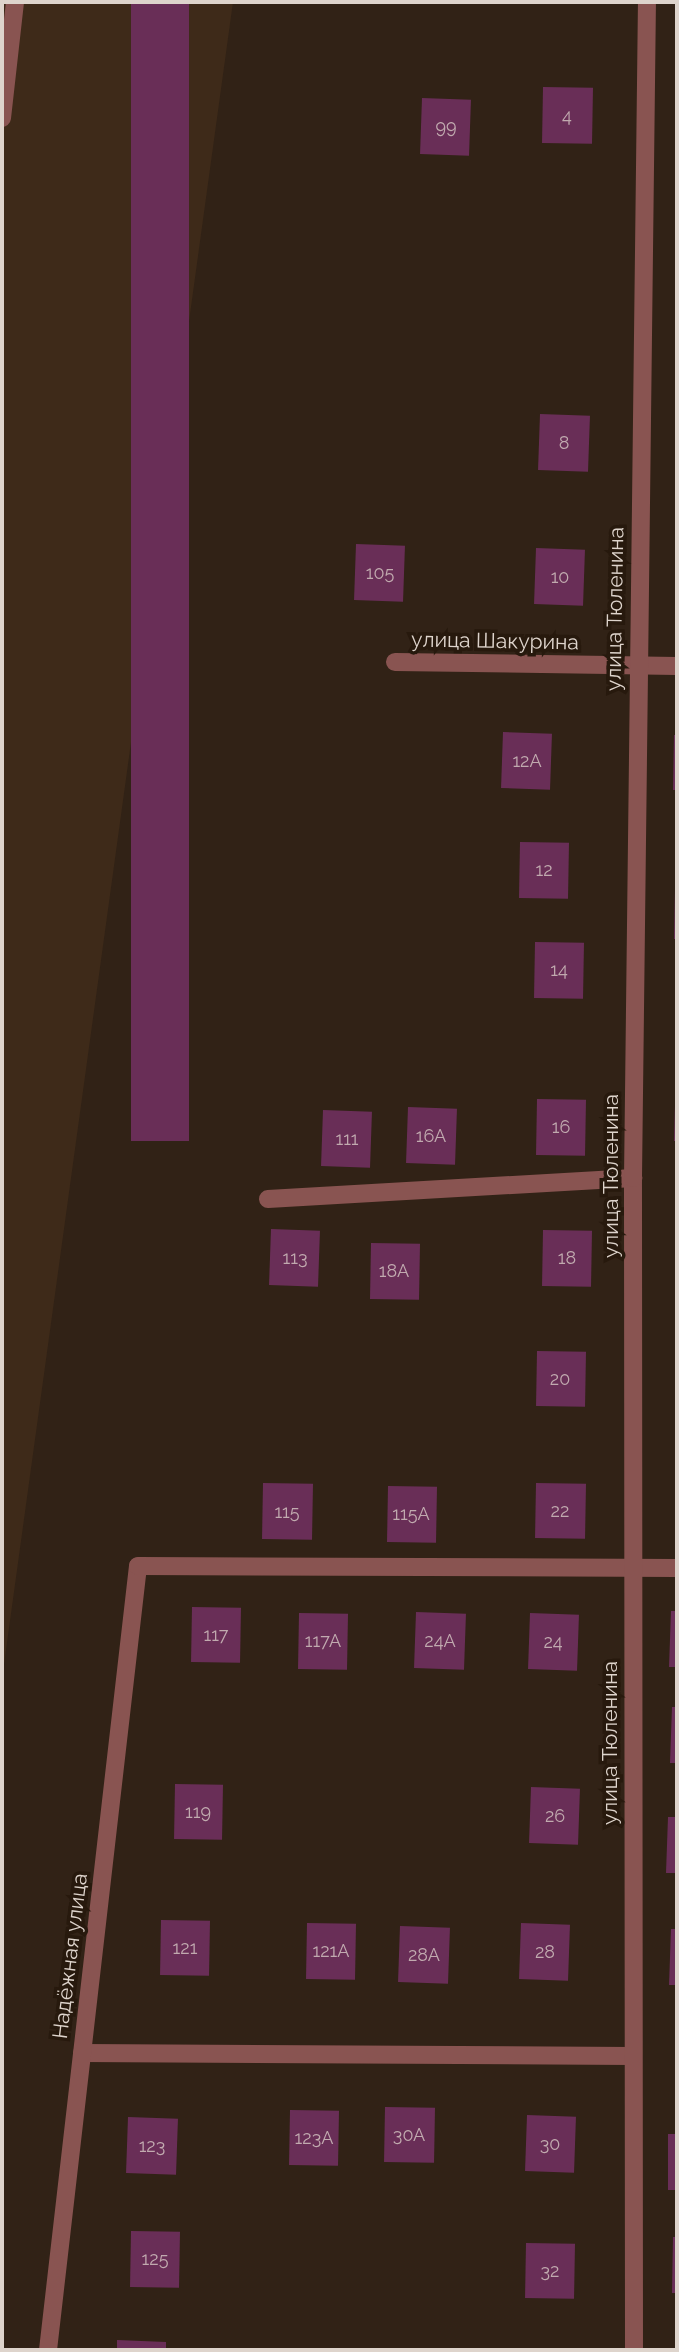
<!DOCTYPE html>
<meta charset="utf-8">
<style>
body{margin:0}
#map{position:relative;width:679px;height:2352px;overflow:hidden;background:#312216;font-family:Raleway,sans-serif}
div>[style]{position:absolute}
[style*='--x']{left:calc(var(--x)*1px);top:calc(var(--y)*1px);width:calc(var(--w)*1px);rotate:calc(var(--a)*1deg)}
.built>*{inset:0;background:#3e2a19}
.building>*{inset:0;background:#692e57;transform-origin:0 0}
.minor>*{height:18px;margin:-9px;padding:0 9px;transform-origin:9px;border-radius:9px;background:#895451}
span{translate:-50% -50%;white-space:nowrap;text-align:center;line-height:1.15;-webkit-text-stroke:7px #27190d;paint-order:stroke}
.number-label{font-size:18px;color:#c1aaaf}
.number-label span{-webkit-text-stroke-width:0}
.street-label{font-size:21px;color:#ded4cc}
.frame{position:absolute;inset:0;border:4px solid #ded4cc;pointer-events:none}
</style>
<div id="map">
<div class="built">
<i style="clip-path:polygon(2px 2px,233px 2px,2px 1679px)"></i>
</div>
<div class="building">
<i style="left:131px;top:2px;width:58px;height:1139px"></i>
<i style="left:543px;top:87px;width:50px;height:56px;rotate:1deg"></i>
<i style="left:422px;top:98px;width:49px;height:56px;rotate:2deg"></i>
<i style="left:540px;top:414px;width:50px;height:56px;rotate:2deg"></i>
<i style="left:356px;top:544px;width:49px;height:56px;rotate:2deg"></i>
<i style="left:536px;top:548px;width:49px;height:56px;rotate:2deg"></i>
<i style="left:503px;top:732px;width:49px;height:56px;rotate:2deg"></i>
<i style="clip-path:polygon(674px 735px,677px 735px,677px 790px,673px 790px)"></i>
<i style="left:520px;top:842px;width:49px;height:56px;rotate:1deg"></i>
<i style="clip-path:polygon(675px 890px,677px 890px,677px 939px,674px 939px)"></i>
<i style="left:535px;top:942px;width:49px;height:56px;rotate:1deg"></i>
<i style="left:537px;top:1099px;width:49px;height:56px;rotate:1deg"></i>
<i style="clip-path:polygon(675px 1105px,677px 1105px,677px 1141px,674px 1141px)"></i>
<i style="left:408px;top:1107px;width:49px;height:56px;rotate:2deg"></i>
<i style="left:323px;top:1110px;width:49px;height:56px;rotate:2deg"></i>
<i style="left:271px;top:1229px;width:49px;height:56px;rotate:2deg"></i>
<i style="left:543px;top:1230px;width:49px;height:56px;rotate:1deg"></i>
<i style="left:371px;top:1243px;width:49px;height:56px;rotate:1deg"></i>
<i style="left:537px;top:1351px;width:49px;height:55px;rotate:1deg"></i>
<i style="left:263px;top:1483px;width:50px;height:56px;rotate:1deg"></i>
<i style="left:536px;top:1483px;width:50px;height:55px;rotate:1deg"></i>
<i style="left:388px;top:1486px;width:49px;height:56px;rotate:1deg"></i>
<i style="left:192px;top:1607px;width:49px;height:55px;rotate:1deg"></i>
<i style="clip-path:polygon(671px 1611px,677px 1611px,677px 1667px,669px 1667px)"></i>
<i style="left:416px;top:1612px;width:50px;height:56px;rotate:2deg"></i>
<i style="left:299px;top:1613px;width:49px;height:56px;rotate:1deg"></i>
<i style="left:530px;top:1613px;width:49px;height:56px;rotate:2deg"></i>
<i style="clip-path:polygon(672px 1707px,677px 1707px,677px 1763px,670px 1763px)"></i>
<i style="left:175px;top:1784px;width:48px;height:55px;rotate:1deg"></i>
<i style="left:531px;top:1787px;width:49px;height:56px;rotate:2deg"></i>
<i style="clip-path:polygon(668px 1817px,677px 1817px,677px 1873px,666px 1873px)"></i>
<i style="left:161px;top:1920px;width:49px;height:55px;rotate:1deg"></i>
<i style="left:307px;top:1923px;width:49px;height:56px;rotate:1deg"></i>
<i style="left:521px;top:1923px;width:49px;height:56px;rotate:2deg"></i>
<i style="left:400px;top:1926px;width:50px;height:56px;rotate:2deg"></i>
<i style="clip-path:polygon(671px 1929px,677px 1929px,677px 1985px,669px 1985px)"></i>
<i style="left:385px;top:2107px;width:50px;height:55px;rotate:1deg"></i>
<i style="left:290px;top:2110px;width:49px;height:55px;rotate:1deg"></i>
<i style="left:527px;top:2115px;width:49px;height:56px;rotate:2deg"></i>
<i style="left:128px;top:2117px;width:50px;height:56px;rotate:2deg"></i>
<i style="left:668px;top:2134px;width:9px;height:56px"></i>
<i style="left:131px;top:2231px;width:49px;height:56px;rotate:1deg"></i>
<i style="clip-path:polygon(673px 2237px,677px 2237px,677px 2293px,672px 2293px)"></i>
<i style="left:526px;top:2243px;width:49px;height:55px;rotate:1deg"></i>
<i style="clip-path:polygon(117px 2340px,166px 2342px,166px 2350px,117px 2350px)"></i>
</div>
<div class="minor">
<i style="--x:2;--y:118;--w:117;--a:-83.6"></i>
<i style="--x:395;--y:662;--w:282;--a:0.8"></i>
<i style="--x:268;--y:1199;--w:366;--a:-3.3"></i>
<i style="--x:82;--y:2053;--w:551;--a:0.31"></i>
<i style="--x:48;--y:2350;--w:789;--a:-83.45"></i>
<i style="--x:138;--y:1566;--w:539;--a:0.21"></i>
<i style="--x:634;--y:2350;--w:1172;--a:-90.05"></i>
<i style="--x:633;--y:1178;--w:1176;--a:-89.32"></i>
</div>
<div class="number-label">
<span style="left:567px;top:116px">4</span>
<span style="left:446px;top:127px">99</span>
<span style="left:564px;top:443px">8</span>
<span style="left:380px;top:573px">105</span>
<span style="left:560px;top:577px">10</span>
<span style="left:527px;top:761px">12А</span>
<span style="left:544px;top:870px">12</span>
<span style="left:559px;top:970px">14</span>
<span style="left:561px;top:1127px">16</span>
<span style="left:431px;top:1136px">16А</span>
<span style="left:347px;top:1139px">111</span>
<span style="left:295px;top:1258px">113</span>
<span style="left:567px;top:1258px">18</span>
<span style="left:394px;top:1271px">18А</span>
<span style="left:560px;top:1379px">20</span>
<span style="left:560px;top:1511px">22</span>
<span style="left:287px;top:1512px">115</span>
<span style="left:411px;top:1514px">115А</span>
<span style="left:216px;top:1635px">117</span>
<span style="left:323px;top:1641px">117А</span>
<span style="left:440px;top:1641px">24А</span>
<span style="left:553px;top:1642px">24</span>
<span style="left:198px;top:1812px">119</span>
<span style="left:555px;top:1816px">26</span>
<span style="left:185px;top:1948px">121</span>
<span style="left:331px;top:1951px">121А</span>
<span style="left:545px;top:1952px">28</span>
<span style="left:424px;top:1955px">28А</span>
<span style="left:409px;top:2135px">30А</span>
<span style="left:314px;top:2138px">123А</span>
<span style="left:550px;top:2144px">30</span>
<span style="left:152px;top:2146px">123</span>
<span style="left:155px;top:2259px">125</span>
<span style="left:550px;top:2271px">32</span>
</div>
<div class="street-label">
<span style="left:615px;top:609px;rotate:-89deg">улица Тюленина</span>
<span style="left:495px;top:641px;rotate:1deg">улица Шакурина</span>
<span style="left:611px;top:1176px;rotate:-90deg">улица Тюленина</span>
<span style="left:610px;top:1743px;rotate:-90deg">улица Тюленина</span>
<span style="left:70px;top:1956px;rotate:-83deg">Надёжная улица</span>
</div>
<div class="frame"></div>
</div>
